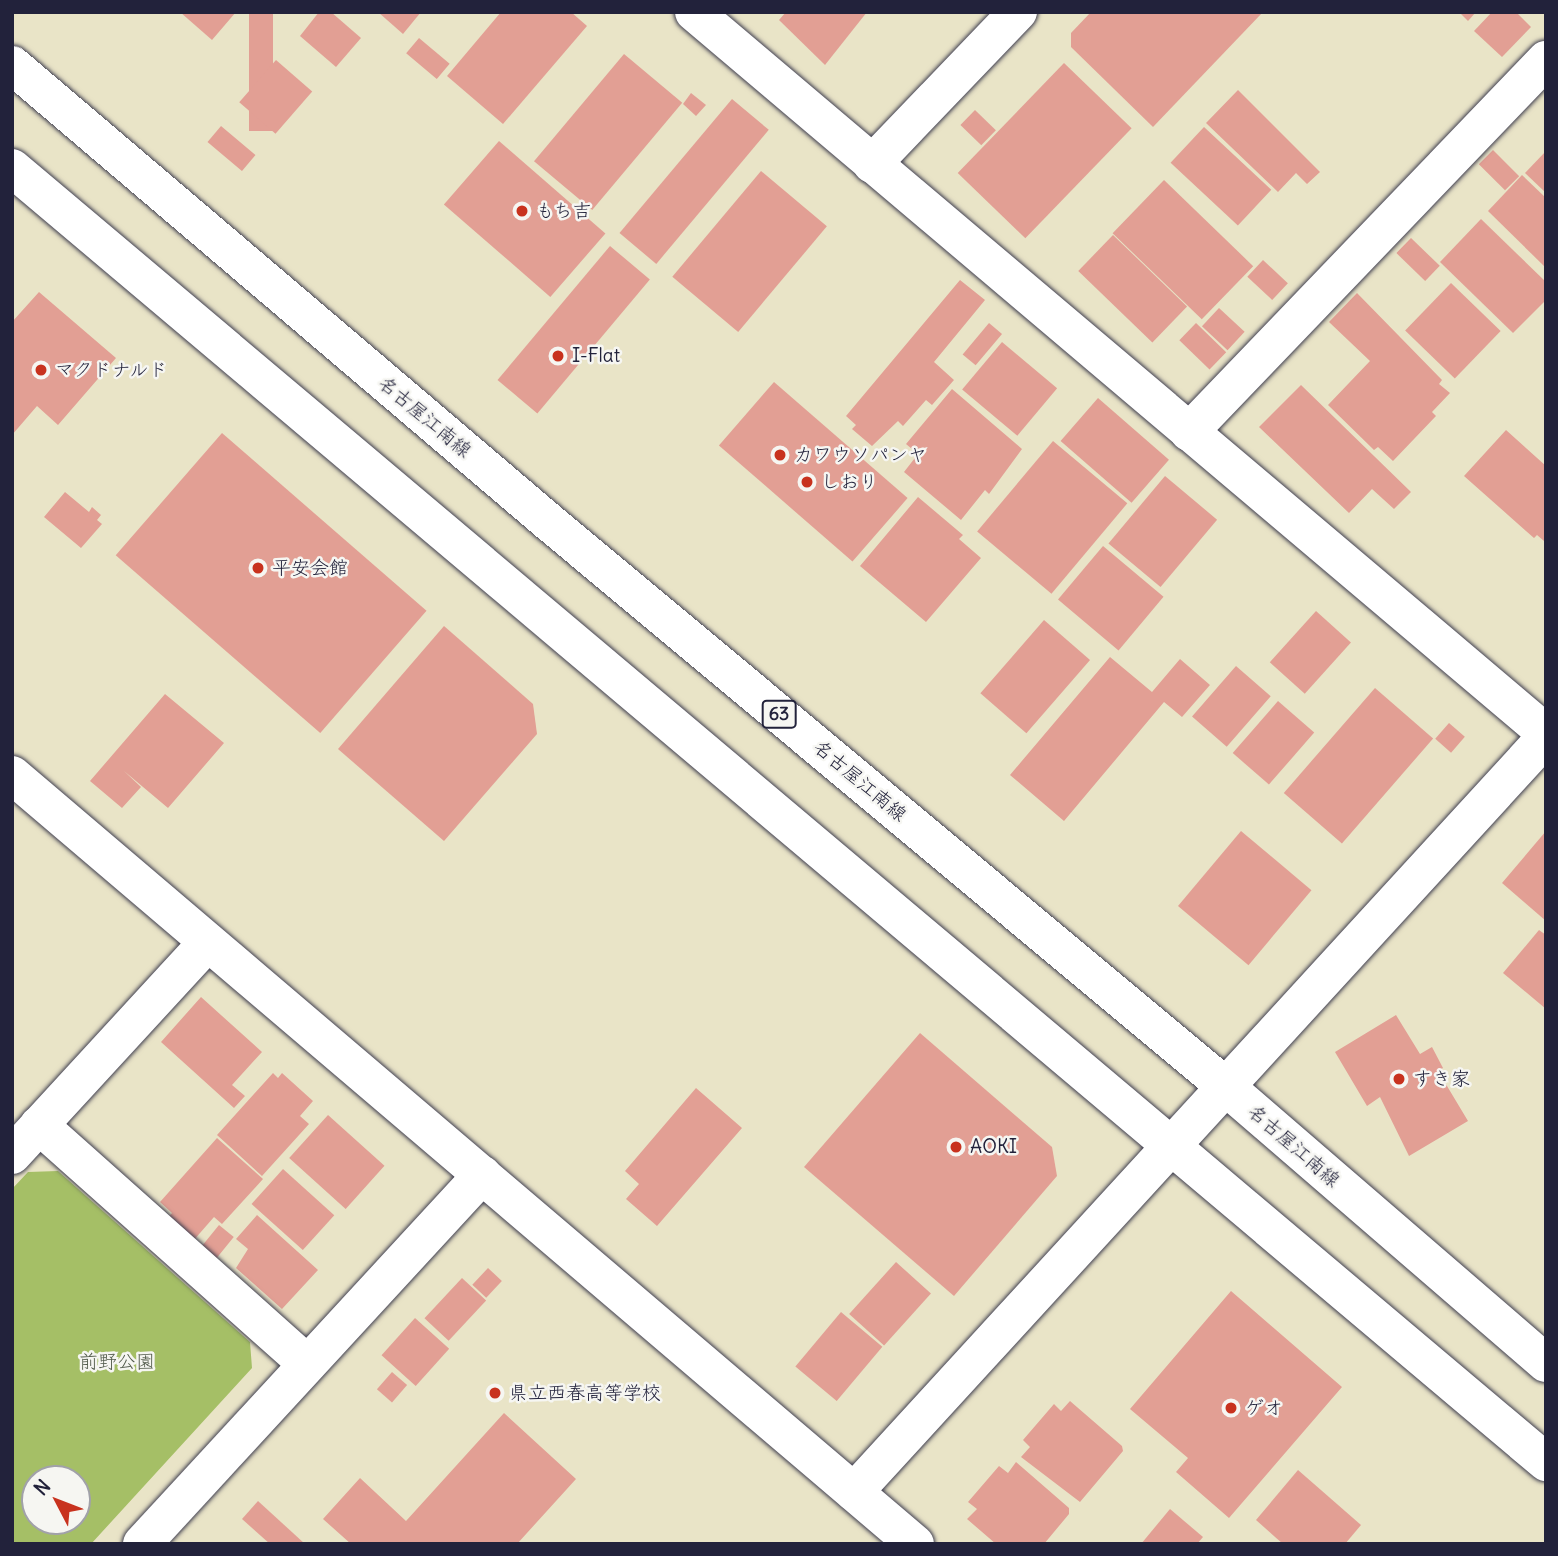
<!DOCTYPE html>
<meta charset="utf-8">
<style>
body{margin:0}
#map{position:relative;width:1558px;height:1556px;overflow:hidden;background:#e9e4c7;font-family:Delius,"Klee One",sans-serif}
div>[style]{position:absolute}
[style*='--x']{left:calc(var(--x)*1px);top:calc(var(--y)*1px);width:calc(var(--w)*1px);rotate:calc(var(--a)*1deg)}
.green>*{inset:0;background:#a5bf66}
.building>*{inset:0;background:#e29f94;transform-origin:0 0}
.roads{filter:drop-shadow(0 0 2px #403f50) drop-shadow(0 0 2px #403f50)}
.minor>*{height:38px;margin:-19px;padding:0 19px;transform-origin:19px;border-radius:19px;background:#fff}
.major>*{height:38px;margin:-19px;padding:0 19px;transform-origin:19px;border-radius:19px;background:#fff}
.dots>*{width:19px;height:19px;translate:-50% -50%;box-sizing:border-box;border:4px solid #f6f6f2;border-radius:50%}
span{translate:-50% -50%;white-space:nowrap;text-align:center;line-height:1.15;-webkit-text-stroke:5px #f6f6f2;paint-order:stroke}
.shield-label span{padding:2px 5px;background:#f6f6f2;border:2px solid;border-radius:5px;-webkit-text-stroke-width:0}
.shield-label{font-size:18px;color:#22223b;font-weight:700}
.poi-label{font-size:19px;color:#22223b}
.left{translate:0 -50%;text-align:left}
.street-label{font-size:19px;color:#22223b}
.park-label{font-size:19px;color:#50594a}
.frame{position:absolute;inset:0;border:14px solid #22223b;pointer-events:none}
.north{position:absolute;left:21px;top:1465px;width:70px;height:70px;box-sizing:border-box;background:#f6f6f2;border:2px solid #a1a1a9;border-radius:50%;rotate:312deg;font-size:19px;font-weight:700;line-height:28px;text-align:center;color:#22223b}
.north::after{content:'';display:block;margin:auto;width:24px;height:32px;background:#c8321e;clip-path:polygon(50% 0,100% 100%,50% 72%,0 100%)}
</style>
<div id="map">
<div class="green">
<i style="clip-path:polygon(evenodd,58px 1171px,250px 1342px,252px 1368px,91px 1544px,12px 1544px,12px 1189px,28px 1172px,58px 1171px,35px 1479px,77px 1479px,77px 1521px,35px 1521px,35px 1479px)"></i>
</div>
<div class="building">
<i style="clip-path:polygon(180px 12px,236px 12px,212px 40px)"></i>
<i style="left:249px;top:12px;width:24px;height:119px"></i>
<i style="clip-path:polygon(319px 12px,331px 12px,361px 38px,336px 67px,300px 36px)"></i>
<i style="clip-path:polygon(378px 12px,421px 12px,403px 34px)"></i>
<i style="clip-path:polygon(501px 12px,571px 12px,587px 26px,503px 124px,447px 76px)"></i>
<i style="clip-path:polygon(786px 12px,867px 12px,825px 65px,779px 20px)"></i>
<i style="clip-path:polygon(1091px 12px,1263px 12px,1153px 127px,1071px 47px,1071px 33px)"></i>
<i style="clip-path:polygon(1459px 12px,1476px 12px,1468px 21px)"></i>
<i style="clip-path:polygon(1492px 12px,1516px 12px,1531px 27px,1502px 57px,1474px 31px)"></i>
<i style="left:419px;top:38px;width:40px;height:20px;rotate:40deg"></i>
<i style="left:624px;top:54px;width:76px;height:140px;rotate:40deg"></i>
<i style="left:276px;top:60px;width:48px;height:56px;rotate:41deg"></i>
<i style="left:1064px;top:63px;width:94px;height:153px;rotate:44deg"></i>
<i style="clip-path:polygon(1238px 90px,1320px 172px,1307px 184px,1296px 173px,1278px 192px,1206px 123px)"></i>
<i style="clip-path:polygon(691px 93px,706px 105px,696px 116px,683px 104px)"></i>
<i style="left:732px;top:99px;width:48px;height:175px;rotate:40deg"></i>
<i style="left:975px;top:110px;width:29px;height:21px;rotate:44deg"></i>
<i style="left:221px;top:126px;width:45px;height:21px;rotate:40deg"></i>
<i style="left:1204px;top:127px;width:92px;height:49px;rotate:43deg"></i>
<i style="left:499px;top:141px;width:141px;height:84px;rotate:41deg"></i>
<i style="left:1493px;top:150px;width:37px;height:20px;rotate:45deg"></i>
<i style="clip-path:polygon(1546px 151px,1546px 193px,1525px 173px)"></i>
<i style="left:761px;top:171px;width:86px;height:138px;rotate:40deg"></i>
<i style="clip-path:polygon(1522px 175px,1546px 198px,1546px 268px,1488px 211px)"></i>
<i style="left:1164px;top:180px;width:124px;height:74px;rotate:44deg"></i>
<i style="clip-path:polygon(1481px 219px,1546px 282px,1546px 300px,1513px 333px,1440px 262px)"></i>
<i style="left:1113px;top:235px;width:103px;height:50px;rotate:44deg"></i>
<i style="left:1411px;top:238px;width:40px;height:21px;rotate:44deg"></i>
<i style="left:610px;top:246px;width:52px;height:175px;rotate:40deg"></i>
<i style="left:1263px;top:260px;width:34px;height:23px;rotate:43deg"></i>
<i style="clip-path:polygon(960px 280px,985px 300px,934px 362px,954px 380px,932px 405px,926px 400px,903px 426px,898px 421px,872px 446px,852px 429px,856px 425px,846px 416px)"></i>
<i style="left:1451px;top:283px;width:69px;height:66px;rotate:44deg"></i>
<i style="clip-path:polygon(39px 292px,116px 358px,58px 425px,37px 406px,12px 435px,12px 322px)"></i>
<i style="clip-path:polygon(1357px 293px,1442px 380px,1439px 384px,1450px 393px,1432px 412px,1436px 416px,1393px 461px,1378px 447px,1374px 450px,1328px 405px,1370px 361px,1329px 322px)"></i>
<i style="left:1219px;top:308px;width:35px;height:25px;rotate:43deg"></i>
<i style="left:989px;top:323px;width:17px;height:41px;rotate:40deg"></i>
<i style="left:1196px;top:323px;width:42px;height:24px;rotate:44deg"></i>
<i style="left:1002px;top:342px;width:72px;height:62px;rotate:40deg"></i>
<i style="left:774px;top:382px;width:177px;height:84px;rotate:41deg"></i>
<i style="clip-path:polygon(1301px 385px,1411px 492px,1394px 509px,1372px 489px,1349px 513px,1259px 427px)"></i>
<i style="clip-path:polygon(952px 389px,1022px 449px,989px 494px,985px 490px,961px 520px,904px 472px,918px 454px,906px 444px)"></i>
<i style="left:1098px;top:398px;width:94px;height:57px;rotate:41deg"></i>
<i style="clip-path:polygon(1506px 430px,1546px 466px,1544px 541px,1537px 535px,1534px 538px,1464px 476px)"></i>
<i style="left:222px;top:433px;width:271px;height:162px;rotate:41deg"></i>
<i style="left:1053px;top:441px;width:97px;height:118px;rotate:40deg"></i>
<i style="left:1165px;top:476px;width:68px;height:88px;rotate:40deg"></i>
<i style="clip-path:polygon(65px 492px,89px 512px,92px 507px,101px 515px,97px 520px,102px 524px,81px 548px,44px 517px)"></i>
<i style="clip-path:polygon(918px 497px,963px 535px,959px 539px,981px 558px,926px 622px,860px 566px)"></i>
<i style="left:1103px;top:546px;width:79px;height:70px;rotate:40deg"></i>
<i style="left:1316px;top:611px;width:47px;height:69px;rotate:42deg"></i>
<i style="left:1044px;top:620px;width:61px;height:97px;rotate:41deg"></i>
<i style="clip-path:polygon(444px 626px,533px 704px,537px 734px,444px 841px,338px 749px)"></i>
<i style="clip-path:polygon(1110px 657px,1152px 692px,1180px 659px,1210px 685px,1182px 717px,1164px 702px,1064px 821px,1010px 775px)"></i>
<i style="left:1236px;top:666px;width:46px;height:67px;rotate:41deg"></i>
<i style="left:1375px;top:688px;width:77px;height:139px;rotate:41deg"></i>
<i style="clip-path:polygon(165px 694px,224px 743px,168px 808px,124px 771px,141px 787px,122px 808px,90px 781px)"></i>
<i style="left:1278px;top:701px;width:48px;height:69px;rotate:41deg"></i>
<i style="left:1449px;top:723px;width:21px;height:21px;rotate:41deg"></i>
<i style="left:1241px;top:831px;width:92px;height:98px;rotate:40deg"></i>
<i style="clip-path:polygon(1546px 831px,1546px 921px,1502px 883px)"></i>
<i style="clip-path:polygon(1539px 930px,1546px 935px,1546px 1009px,1503px 973px)"></i>
<i style="clip-path:polygon(201px 997px,262px 1052px,232px 1085px,245px 1096px,234px 1108px,161px 1042px)"></i>
<i style="clip-path:polygon(1396px 1015px,1420px 1054px,1432px 1047px,1443px 1068px,1438px 1071px,1468px 1121px,1409px 1156px,1380px 1097px,1367px 1106px,1335px 1052px)"></i>
<i style="clip-path:polygon(920px 1033px,1052px 1147px,1057px 1176px,954px 1296px,804px 1167px)"></i>
<i style="clip-path:polygon(273px 1073px,278px 1078px,282px 1073px,313px 1101px,300px 1116px,309px 1124px,262px 1176px,217px 1135px)"></i>
<i style="clip-path:polygon(696px 1088px,742px 1128px,657px 1226px,626px 1199px,639px 1184px,625px 1171px)"></i>
<i style="left:328px;top:1115px;width:76px;height:58px;rotate:42deg"></i>
<i style="clip-path:polygon(217px 1138px,263px 1179px,222px 1224px,214px 1217px,193px 1241px,168px 1218px,172px 1213px,160px 1202px)"></i>
<i style="left:283px;top:1169px;width:69px;height:47px;rotate:42deg"></i>
<i style="clip-path:polygon(257px 1215px,318px 1270px,282px 1309px,236px 1268px,248px 1249px,236px 1239px)"></i>
<i style="left:219px;top:1225px;width:19px;height:30px;rotate:39deg"></i>
<i style="left:896px;top:1262px;width:47px;height:70px;rotate:42deg"></i>
<i style="left:488px;top:1268px;width:19px;height:23px;rotate:43deg"></i>
<i style="left:462px;top:1278px;width:33px;height:55px;rotate:43deg"></i>
<i style="clip-path:polygon(1231px 1291px,1342px 1387px,1229px 1518px,1176px 1472px,1188px 1458px,1130px 1409px)"></i>
<i style="left:841px;top:1312px;width:54px;height:71px;rotate:40deg"></i>
<i style="left:415px;top:1318px;width:46px;height:50px;rotate:42deg"></i>
<i style="left:392px;top:1372px;width:20px;height:23px;rotate:41deg"></i>
<i style="clip-path:polygon(1070px 1401px,1122px 1446px,1123px 1451px,1080px 1502px,1021px 1457px,1030px 1447px,1023px 1440px,1054px 1404px,1061px 1411px)"></i>
<i style="clip-path:polygon(504px 1413px,576px 1479px,517px 1544px,351px 1544px,323px 1519px,360px 1478px,406px 1521px)"></i>
<i style="clip-path:polygon(1016px 1462px,1069px 1508px,1069px 1514px,1044px 1544px,996px 1544px,967px 1519px,977px 1509px,968px 1502px,999px 1466px,1008px 1473px)"></i>
<i style="clip-path:polygon(1298px 1470px,1361px 1525px,1345px 1544px,1283px 1544px,1256px 1520px)"></i>
<i style="clip-path:polygon(258px 1501px,305px 1544px,270px 1544px,242px 1519px)"></i>
<i style="clip-path:polygon(1170px 1509px,1203px 1537px,1197px 1544px,1141px 1544px)"></i>
</div>
<div class="roads">
<div class="minor">
<i style="--x:694;--y:12;--w:1116;--a:40.24"></i>
<i style="--x:872;--y:164;--w:211;--a:-46.2"></i>
<i style="--x:1189;--y:432;--w:516;--a:-46.18"></i>
<i style="--x:12;--y:775;--w:1186;--a:40.42"></i>
<i style="--x:39;--y:1125;--w:359;--a:41.7"></i>
<i style="--x:12;--y:1155;--w:289;--a:-47.4"></i>
<i style="--x:854;--y:1492;--w:1024;--a:-47.49"></i>
<i style="--x:142;--y:1544;--w:502;--a:-47.34"></i>
</div>
<div class="major">
<i style="--x:12;--y:65;--w:707;--a:40.41"></i>
<i style="--x:550;--y:523;--w:879;--a:39.83"></i>
<i style="--x:1225;--y:1086;--w:424;--a:40.8"></i>
<i style="--x:12;--y:168;--w:2007;--a:40.15"></i>
</div>
</div>
<div class="dots">
<i style="left:522px;top:211px;background:#c8321e"></i>
<i style="left:558px;top:356px;background:#c8321e"></i>
<i style="left:41px;top:370px;background:#c8321e"></i>
<i style="left:780px;top:455px;background:#c8321e"></i>
<i style="left:807px;top:482px;background:#c8321e"></i>
<i style="left:258px;top:568px;background:#c8321e"></i>
<i style="left:1399px;top:1079px;background:#c8321e"></i>
<i style="left:956px;top:1147px;background:#c8321e"></i>
<i style="left:495px;top:1393px;background:#c8321e"></i>
<i style="left:1231px;top:1408px;background:#c8321e"></i>
</div>
<div class="shield-label">
<span style="left:779px;top:714px">63</span>
</div>
<div class="poi-label">
<span class="left" style="left:536px;top:211px">もち吉</span>
<span class="left" style="left:572px;top:356px">I-Flat</span>
<span class="left" style="left:55px;top:370px">マクドナルド</span>
<span class="left" style="left:794px;top:455px">カワウソパンヤ</span>
<span class="left" style="left:821px;top:482px">しおり</span>
<span class="left" style="left:272px;top:568px">平安会館</span>
<span class="left" style="left:1413px;top:1079px">すき家</span>
<span class="left" style="left:970px;top:1147px">AOKI</span>
<span class="left" style="left:509px;top:1393px">県立西春高等学校</span>
<span class="left" style="left:1245px;top:1408px">ゲオ</span>
</div>
<div class="street-label">
<span style="left:425px;top:417px;rotate:40deg">名古屋江南線</span>
<span style="left:860px;top:781px;rotate:40deg">名古屋江南線</span>
<span style="left:1294px;top:1146px;rotate:41deg">名古屋江南線</span>
</div>
<div class="park-label">
<span style="left:117px;top:1362px">前野公園</span>
</div>
<div class="frame"></div>
<div class="north">N</div>
</div>
